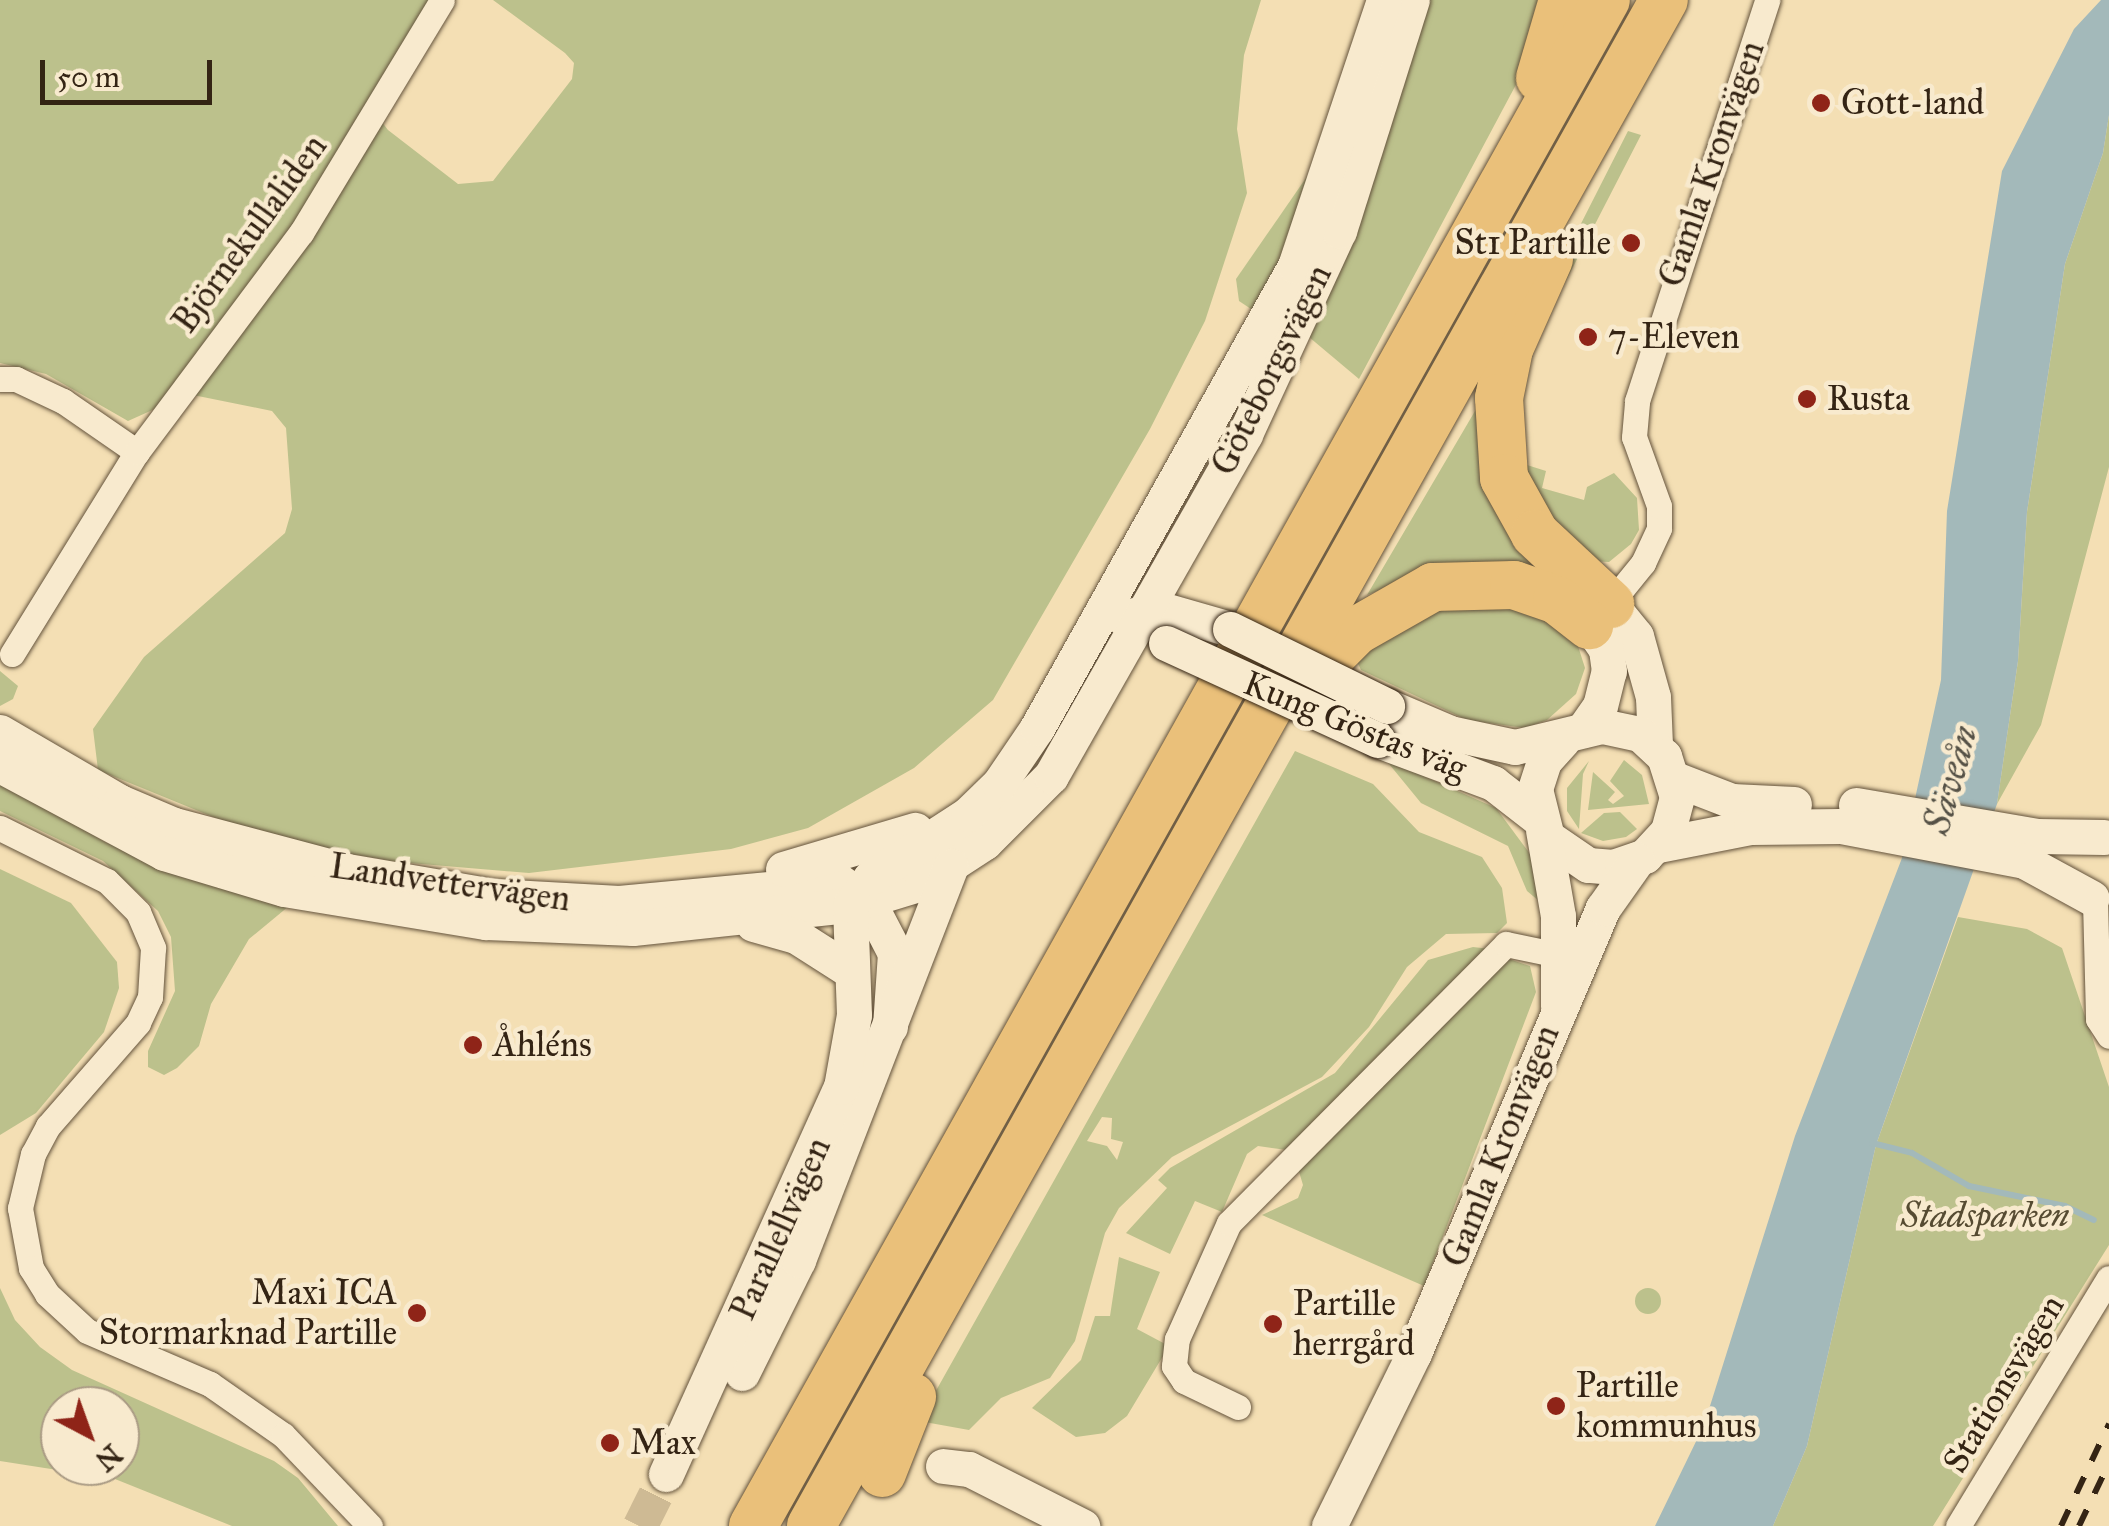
<!DOCTYPE html>
<meta charset="utf-8">
<style>
body{margin:0}
#map{position:relative;width:2109px;height:1526px;overflow:hidden;background:#f4dfb4;font-family:"IM FELL Great Primer",serif}
div>[style]{position:absolute}
[style*='--x']{left:calc(var(--x)*1px);top:calc(var(--y)*1px);width:calc(var(--w)*1px);rotate:calc(var(--a)*1deg)}
.green>*{inset:0;background:#bcc18c}
.round{border-radius:50%}
.water>*{inset:0;background:#a3b9ba}
.stream>*{height:6px;margin:-3px;padding:0 3px;transform-origin:3px;border-radius:3px;background:#a3b9ba}
.secondary-tunnel>*{height:35px;margin-top:-17.5px;transform-origin:0;background:repeating-linear-gradient(90deg,#ceba94 0 35px,transparent 0 53px)}
.roads{filter:drop-shadow(0 0 2px #64533c) drop-shadow(0 0 2px #64533c)}
.street>*{height:25px;margin:-12.5px;padding:0 12.5px;transform-origin:12.5px;border-radius:12.5px;background:#f8eace}
.secondary>*{height:35px;margin:-17.5px;padding:0 17.5px;transform-origin:17.5px;border-radius:17.5px;background:#f8eace}
.highway>*{height:48px;margin:-24px;padding:0 24px;transform-origin:24px;border-radius:24px;background:#eac07a}
.rail>*{height:6px;margin-top:-3px;transform-origin:0;background:repeating-linear-gradient(90deg,#342414 0 18px,transparent 0 36px)}
.bridges{filter:drop-shadow(0 0 2px #342414) drop-shadow(0 0 2px #342414)}
.secondary-bridge>*{height:35px;margin:-17.5px;padding:0 17.5px;transform-origin:17.5px;border-radius:17.5px;background:#f8eace}
.dots>*{width:28px;height:28px;translate:-50% -50%;box-sizing:border-box;border:5px solid #f8eace;border-radius:50%}
span{translate:-50% -50%;white-space:nowrap;text-align:center;line-height:1.15;-webkit-text-stroke:9px #f8eace;paint-order:stroke}
.poi-label{font-size:35px;color:#342414}
.left{translate:0 -50%;text-align:left}
.right{translate:-100% -50%;text-align:right}
.street-label{font-size:35px;color:#342414}
.park-label{font-size:35px;color:#564b32;font-style:italic}
.water-label{font-size:38px;color:#555146;font-style:italic}
.north{position:absolute;left:40px;top:1386px;width:100px;height:100px;box-sizing:border-box;background:#f8eace;border:2px solid #aa9b84;border-radius:50%;rotate:139deg;font-size:28px;font-weight:700;line-height:40px;text-align:center;color:#342414}
.north::after{content:'';display:block;margin:auto;width:35px;height:45px;background:#8f2418;clip-path:polygon(50% 0,100% 100%,50% 72%,0 100%)}
.scale{position:absolute;left:40px;top:60px;width:172px;height:45px;box-sizing:border-box;border:5px solid #342414;border-top:0;padding-left:12px;font-size:30px;line-height:35px;white-space:nowrap;color:#342414;-webkit-text-stroke:8px #f8eace;paint-order:stroke}
</style>
<div id="map">
<div class="green">
<i style="clip-path:polygon(0 0,435px 0,368px 104px,388px 130px,458px 184px,493px 181px,572px 79px,574px 63px,565px 53px,493px 0,1261px 0,1244px 55px,1237px 129px,1247px 193px,1205px 321px,1150px 429px,993px 700px,914px 768px,808px 828px,731px 849px,529px 873px,398px 862px,272px 841px,98px 770px,93px 729px,144px 657px,285px 533px,292px 509px,286px 428px,272px 411px,188px 394px,128px 421px,46px 374px,0 363px)"></i>
<i style="clip-path:polygon(1429px 0,1547px 0,1519px 79px,1359px 379px,1303px 332px)"></i>
<i style="clip-path:polygon(2109px 115px,2109px 467px,2041px 725px,1997px 804px,2018px 661px,2027px 512px,2065px 264px,2103px 153px)"></i>
<i style="clip-path:polygon(1628px 131px,1641px 135px,1540px 331px,1518px 402px,1518px 438px,1527px 465px,1546px 471px,1542px 488px,1584px 500px,1587px 487px,1614px 473px,1637px 498px,1639px 530px,1631px 544px,1609px 562px,1592px 561px,1542px 529px,1506px 413px,1561px 263px)"></i>
<i style="clip-path:polygon(1308px 175px,1284px 262px,1254px 311px,1239px 301px,1236px 279px)"></i>
<i style="clip-path:polygon(1485px 394px,1553px 578px,1445px 565px,1367px 595px)"></i>
<i style="clip-path:polygon(1478px 596px,1565px 627px,1578px 646px,1585px 668px,1576px 694px,1547px 720px,1525px 728px,1467px 720px,1361px 670px,1354px 655px,1398px 618px)"></i>
<i style="clip-path:polygon(0 671px,18px 686px,13px 699px,0 706px)"></i>
<i style="clip-path:polygon(evenodd,1295px 751px,1373px 784px,1419px 832px,1482px 857px,1502px 888px,1507px 923px,1497px 933px,1446px 934px,1407px 967px,1369px 1027px,1322px 1077px,1172px 1157px,1119px 1208px,1105px 1233px,1075px 1341px,1050px 1378px,1001px 1398px,969px 1430px,919px 1421px,1295px 751px,1102px 1117px,1112px 1118px,1111px 1139px,1123px 1142px,1117px 1160px,1107px 1146px,1087px 1141px,1102px 1117px)"></i>
<i style="clip-path:polygon(1385px 759px,1496px 808px,1536px 862px,1539px 901px,1527px 891px,1508px 846px,1421px 803px)"></i>
<i style="clip-path:polygon(1624px 760px,1642px 775px,1649px 804px,1588px 810px,1593px 772px,1615px 792px,1608px 800px,1613px 804px,1624px 796px,1610px 781px)"></i>
<i style="clip-path:polygon(1589px 761px,1583px 774px,1579px 829px,1567px 811px,1567px 788px)"></i>
<i style="clip-path:polygon(0 782px,105px 842px,191px 877px,289px 906px,249px 939px,211px 1004px,199px 1046px,177px 1068px,164px 1075px,148px 1067px,148px 1051px,175px 991px,171px 937px,158px 911px,103px 861px,0 811px)"></i>
<i style="clip-path:polygon(1620px 812px,1637px 829px,1626px 837px,1603px 841px,1581px 833px,1604px 813px)"></i>
<i style="clip-path:polygon(0 869px,71px 903px,117px 962px,119px 988px,104px 1032px,36px 1113px,0 1135px)"></i>
<i style="clip-path:polygon(1958px 917px,2027px 929px,2062px 948px,2109px 1087px,2109px 1245px,1933px 1526px,1773px 1526px,1807px 1446px,1876px 1145px)"></i>
<i style="clip-path:polygon(1473px 947px,1490px 949px,1287px 1150px,1258px 1146px,1247px 1154px,1222px 1212px,1195px 1201px,1170px 1254px,1126px 1233px,1167px 1188px,1158px 1180px,1170px 1168px,1335px 1073px,1428px 960px)"></i>
<i style="clip-path:polygon(1506px 958px,1530px 966px,1536px 992px,1424px 1286px,1262px 1215px,1298px 1198px,1303px 1185px,1297px 1165px)"></i>
<i style="clip-path:polygon(1119px 1257px,1160px 1272px,1137px 1329px,1169px 1346px,1127px 1416px,1105px 1433px,1076px 1437px,1032px 1408px,1081px 1360px,1095px 1316px,1110px 1316px)"></i>
<i style="clip-path:polygon(evenodd,0 1288px,15px 1320px,40px 1347px,72px 1370px,274px 1461px,298px 1478px,338px 1526px,232px 1526px,115px 1479px,0 1461px,0 1288px,120px 1406px,120px 1466px,60px 1466px,60px 1406px,120px 1406px)"></i>
<i class="round" style="left:1635px;top:1288px;width:26px;height:26px"></i>
</div>
<div class="water">
<i style="clip-path:polygon(2101px 0,2109px 0,2109px 115px,2103px 153px,2065px 264px,2027px 512px,2018px 661px,1997px 804px,1876px 1145px,1807px 1446px,1773px 1526px,1655px 1526px,1704px 1425px,1795px 1136px,1902px 858px,1941px 680px,1947px 511px,2002px 171px,2074px 29px)"></i>
</div>
<div class="stream">
<i style="--x:1872;--y:1143;--w:41;--a:14"></i>
<i style="--x:1912;--y:1153;--w:66;--a:30.1"></i>
<i style="--x:1969;--y:1186;--w:98;--a:11.8"></i>
<i style="--x:2065;--y:1206;--w:32;--a:26"></i>
</div>
<div class="secondary-tunnel">
<i style="--x:640;--y:1526;--w:58;--a:-63.4"></i>
</div>
<div class="roads">
<div class="street">
<i style="--x:0;--y:379;--w:16;--a:0"></i>
<i style="--x:16;--y:379;--w:52;--a:25.1"></i>
<i style="--x:63;--y:401;--w:90;--a:34.6"></i>
<i style="--x:1604;--y:611;--w:62;--a:-50.9"></i>
<i style="--x:1643;--y:563;--w:38;--a:-65"></i>
<i style="--x:1659;--y:528;--w:22;--a:-90"></i>
<i style="--x:1659;--y:506;--w:73;--a:-109.9"></i>
<i style="--x:1634;--y:437;--w:36;--a:-85"></i>
<i style="--x:1637;--y:401;--w:422;--a:-72"></i>
<i style="--x:12;--y:654;--w:238;--a:-58.3"></i>
<i style="--x:137;--y:452;--w:274;--a:-53.2"></i>
<i style="--x:301;--y:233;--w:272;--a:-58.8"></i>
<i style="--x:0;--y:828;--w:119;--a:26.4"></i>
<i style="--x:107;--y:881;--w:44;--a:45"></i>
<i style="--x:138;--y:912;--w:39;--a:67"></i>
<i style="--x:153;--y:948;--w:49;--a:93.5"></i>
<i style="--x:150;--y:997;--w:29;--a:115"></i>
<i style="--x:138;--y:1023;--w:137;--a:131.1"></i>
<i style="--x:48;--y:1126;--w:32;--a:118"></i>
<i style="--x:33;--y:1154;--w:56;--a:103.5"></i>
<i style="--x:20;--y:1208;--w:61;--a:79.6"></i>
<i style="--x:31;--y:1268;--w:31;--a:58"></i>
<i style="--x:47;--y:1294;--w:54;--a:42.8"></i>
<i style="--x:87;--y:1331;--w:134;--a:23.3"></i>
<i style="--x:210;--y:1384;--w:89;--a:34.9"></i>
<i style="--x:283;--y:1435;--w:126;--a:46.3"></i>
<i style="--x:2095;--y:901;--w:118;--a:88.5"></i>
<i style="--x:2098;--y:1019;--w:20;--a:57"></i>
<i style="--x:1238;--y:1407;--w:60;--a:-154.3"></i>
<i style="--x:1184;--y:1381;--w:18;--a:-124"></i>
<i style="--x:1174;--y:1366;--w:27;--a:-84"></i>
<i style="--x:1177;--y:1339;--w:127;--a:-65.9"></i>
<i style="--x:1229;--y:1223;--w:393;--a:-45.2"></i>
<i style="--x:1506;--y:944;--w:68;--a:11.8"></i>
<i style="--x:1958;--y:1526;--w:290;--a:-58.7"></i>
</div>
<div class="secondary">
<i style="--x:1610;--y:604;--w:41;--a:50.9"></i>
<i style="--x:1636;--y:636;--w:63;--a:74.4"></i>
<i style="--x:1653;--y:697;--w:48;--a:87.6"></i>
<i style="--x:1122;--y:617;--w:43;--a:-9.5"></i>
<i style="--x:1164;--y:610;--w:69;--a:16.1"></i>
<i style="--x:1387;--y:706;--w:69;--a:23.2"></i>
<i style="--x:1450;--y:733;--w:66;--a:12.2"></i>
<i style="--x:1515;--y:747;--w:89;--a:-13.6"></i>
<i style="--x:1602;--y:726;--w:39;--a:12"></i>
<i style="--x:1640;--y:734;--w:33;--a:43"></i>
<i style="--x:1664;--y:756;--w:43;--a:72.4"></i>
<i style="--x:1677;--y:797;--w:35;--a:105"></i>
<i style="--x:1668;--y:831;--w:34;--a:133"></i>
<i style="--x:1645;--y:856;--w:34;--a:161"></i>
<i style="--x:1613;--y:867;--w:25;--a:-175"></i>
<i style="--x:1588;--y:865;--w:50;--a:-145.7"></i>
<i style="--x:1547;--y:837;--w:49;--a:-104"></i>
<i style="--x:1535;--y:789;--w:29;--a:-72"></i>
<i style="--x:1544;--y:761;--w:28;--a:-48"></i>
<i style="--x:1583;--y:730;--w:29;--a:-55"></i>
<i style="--x:1600;--y:706;--w:36;--a:-76"></i>
<i style="--x:1609;--y:671;--w:22;--a:-98"></i>
<i style="--x:1606;--y:649;--w:29;--a:-125"></i>
<i style="--x:0;--y:732;--w:139;--a:30.3"></i>
<i style="--x:120;--y:802;--w:59;--a:23.1"></i>
<i style="--x:174;--y:825;--w:179;--a:14.9"></i>
<i style="--x:347;--y:871;--w:148;--a:9.7"></i>
<i style="--x:493;--y:896;--w:126;--a:3.2"></i>
<i style="--x:619;--y:903;--w:222;--a:-5.4"></i>
<i style="--x:840;--y:882;--w:34;--a:34"></i>
<i style="--x:868;--y:901;--w:59;--a:62.6"></i>
<i style="--x:895;--y:953;--w:74;--a:93.9"></i>
<i style="--x:1378;--y:740;--w:123;--a:20.5"></i>
<i style="--x:1493;--y:783;--w:57;--a:37.9"></i>
<i style="--x:0;--y:765;--w:186;--a:28.2"></i>
<i style="--x:164;--y:853;--w:125;--a:16.7"></i>
<i style="--x:284;--y:889;--w:205;--a:9.3"></i>
<i style="--x:486;--y:922;--w:147;--a:2.3"></i>
<i style="--x:633;--y:928;--w:218;--a:-6.1"></i>
<i style="--x:850;--y:905;--w:75;--a:-17"></i>
<i style="--x:922;--y:883;--w:75;--a:-33.1"></i>
<i style="--x:985;--y:842;--w:93;--a:-45"></i>
<i style="--x:1051;--y:776;--w:393;--a:-60.4"></i>
<i style="--x:1245;--y:434;--w:224;--a:-65.2"></i>
<i style="--x:1339;--y:231;--w:242;--a:-72.5"></i>
<i style="--x:1675;--y:779;--w:61;--a:21.1"></i>
<i style="--x:1732;--y:801;--w:62;--a:2.8"></i>
<i style="--x:1856;--y:805;--w:184;--a:9.7"></i>
<i style="--x:2037;--y:836;--w:67;--a:0.9"></i>
<i style="--x:1543;--y:830;--w:87;--a:80.1"></i>
<i style="--x:1558;--y:916;--w:90;--a:90"></i>
<i style="--x:1658;--y:845;--w:95;--a:-11"></i>
<i style="--x:1751;--y:827;--w:90;--a:-0.6"></i>
<i style="--x:1841;--y:826;--w:186;--a:10.8"></i>
<i style="--x:2024;--y:861;--w:77;--a:28.6"></i>
<i style="--x:783;--y:869;--w:138;--a:-16.5"></i>
<i style="--x:753;--y:924;--w:45;--a:15.6"></i>
<i style="--x:796;--y:936;--w:65;--a:32.5"></i>
<i style="--x:742;--y:1373;--w:126;--a:-63.6"></i>
<i style="--x:798;--y:1260;--w:423;--a:-68.8"></i>
<i style="--x:943;--y:1466;--w:26;--a:7"></i>
<i style="--x:969;--y:1469;--w:127;--a:26.8"></i>
<i style="--x:666;--y:1474;--w:425;--a:-65.7"></i>
<i style="--x:841;--y:1087;--w:73;--a:-79.8"></i>
<i style="--x:854;--y:1015;--w:110;--a:-92.1"></i>
<i style="--x:850;--y:905;--w:34;--a:-53"></i>
<i style="--x:870;--y:878;--w:117;--a:-33.1"></i>
<i style="--x:968;--y:814;--w:43;--a:-44.1"></i>
<i style="--x:999;--y:784;--w:68;--a:-55.8"></i>
<i style="--x:1037;--y:728;--w:529;--a:-60.82"></i>
<i style="--x:1295;--y:266;--w:280;--a:-71.5"></i>
<i style="--x:1329;--y:1526;--w:193;--a:-63.8"></i>
<i style="--x:1414;--y:1353;--w:483;--a:-67"></i>
<i style="--x:1603;--y:908;--w:59;--a:-54.7"></i>
</div>
<div class="highway">
<i style="--x:1540;--y:78;--w:81;--a:-73.6"></i>
<i style="--x:1549;--y:259;--w:98;--a:114"></i>
<i style="--x:1509;--y:349;--w:50;--a:101.5"></i>
<i style="--x:1499;--y:398;--w:80;--a:86.4"></i>
<i style="--x:1504;--y:478;--w:64;--a:61"></i>
<i style="--x:1535;--y:534;--w:103;--a:43"></i>
<i style="--x:1293;--y:694;--w:89;--a:-45"></i>
<i style="--x:1356;--y:631;--w:89;--a:-29.7"></i>
<i style="--x:1433;--y:587;--w:81;--a:-1.4"></i>
<i style="--x:1514;--y:585;--w:46;--a:19.2"></i>
<i style="--x:1557;--y:600;--w:41;--a:38"></i>
<i style="--x:882;--y:1473;--w:82;--a:-68.5"></i>
<i style="--x:753;--y:1526;--w:1748;--a:-60.8"></i>
<i style="--x:811;--y:1526;--w:1748;--a:-60.8"></i>
</div>
</div>
<div class="rail">
<i style="--x:2061;--y:1526;--w:113;--a:-64.8"></i>
<i style="--x:2079;--y:1526;--w:70;--a:-64.5"></i>
</div>
<div class="bridges">
<div class="secondary-bridge">
<i style="--x:1230;--y:629;--w:175;--a:26.1"></i>
<i style="--x:1166;--y:643;--w:233;--a:24.6"></i>
</div>
</div>
<div class="dots">
<i style="left:1821px;top:103px;background:#8f2418"></i>
<i style="left:1631px;top:243px;background:#8f2418"></i>
<i style="left:1588px;top:337px;background:#8f2418"></i>
<i style="left:1807px;top:399px;background:#8f2418"></i>
<i style="left:473px;top:1045px;background:#8f2418"></i>
<i style="left:417px;top:1313px;background:#8f2418"></i>
<i style="left:1273px;top:1324px;background:#8f2418"></i>
<i style="left:1556px;top:1406px;background:#8f2418"></i>
<i style="left:610px;top:1443px;background:#8f2418"></i>
</div>
<div class="poi-label">
<span class="left" style="left:1841px;top:103px">Gott-land</span>
<span class="right" style="left:1611px;top:243px">St1 Partille</span>
<span class="left" style="left:1608px;top:337px">7-Eleven</span>
<span class="left" style="left:1827px;top:399px">Rusta</span>
<span class="left" style="left:493px;top:1045px">Åhléns</span>
<span class="right" style="left:397px;top:1313px">Maxi ICA<br>Stormarknad Partille</span>
<span class="left" style="left:1293px;top:1324px">Partille<br>herrgård</span>
<span class="left" style="left:1576px;top:1406px">Partille<br>kommunhus</span>
<span class="left" style="left:630px;top:1443px">Max</span>
</div>
<div class="street-label">
<span style="left:1712px;top:164px;rotate:-71deg">Gamla Kronvägen</span>
<span style="left:250px;top:234px;rotate:-54deg">Björnekullaliden</span>
<span style="left:1272px;top:370px;rotate:-64deg">Göteborgsvägen</span>
<span style="left:1355px;top:726px;rotate:22deg">Kung Göstas väg</span>
<span style="left:450px;top:883px;rotate:8deg">Landvettervägen</span>
<span style="left:1501px;top:1146px;rotate:-68deg">Gamla Kronvägen</span>
<span style="left:781px;top:1229px;rotate:-66deg">Parallellvägen</span>
<span style="left:2004px;top:1384px;rotate:-59deg">Stationsvägen</span>
</div>
<div class="park-label">
<span style="left:1985px;top:1216px">Stadsparken</span>
</div>
<div class="water-label">
<span style="left:1951px;top:780px;rotate:-74deg">Säveån</span>
</div>
<div class="north">N</div>
<div class="scale">50 m</div>
</div>
